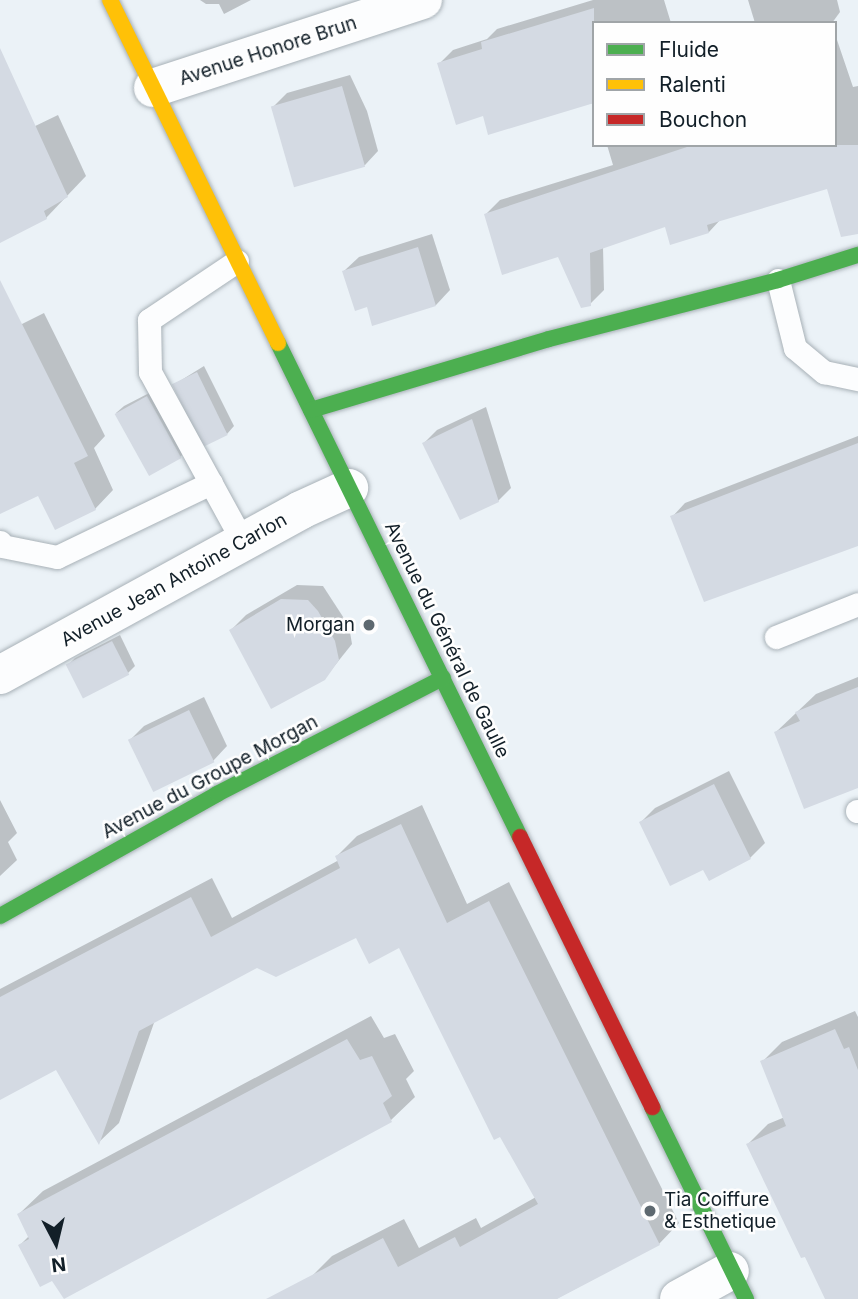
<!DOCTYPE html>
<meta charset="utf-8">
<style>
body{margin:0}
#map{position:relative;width:858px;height:1299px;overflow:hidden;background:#ebf2f7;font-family:Inter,sans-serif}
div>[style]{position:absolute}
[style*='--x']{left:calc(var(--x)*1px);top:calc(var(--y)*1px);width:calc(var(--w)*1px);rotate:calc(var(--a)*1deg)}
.shadow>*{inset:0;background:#0003}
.building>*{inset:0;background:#d4dae3;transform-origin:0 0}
.roads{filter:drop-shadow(0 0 2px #a8b1b7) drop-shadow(0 0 2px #a8b1b7)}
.lane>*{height:23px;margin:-11.5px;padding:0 11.5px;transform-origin:11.5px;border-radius:11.5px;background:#fcfdfe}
.street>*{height:38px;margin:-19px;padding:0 19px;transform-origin:19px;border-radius:19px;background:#fcfdfe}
.fast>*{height:16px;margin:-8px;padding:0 8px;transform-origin:8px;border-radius:8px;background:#4caf50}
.slow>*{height:16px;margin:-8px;padding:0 8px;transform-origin:8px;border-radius:8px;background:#ffc107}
.jam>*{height:16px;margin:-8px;padding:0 8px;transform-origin:8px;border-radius:8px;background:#c62828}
.dots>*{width:19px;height:19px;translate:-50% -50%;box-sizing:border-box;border:4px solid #fefefe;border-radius:50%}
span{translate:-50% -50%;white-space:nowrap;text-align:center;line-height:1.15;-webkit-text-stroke:5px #fefefe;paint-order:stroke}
.street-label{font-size:19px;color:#121f28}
.poi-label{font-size:19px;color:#121f28}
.right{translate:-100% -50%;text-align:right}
.left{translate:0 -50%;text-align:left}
.legend{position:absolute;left:592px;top:21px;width:245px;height:126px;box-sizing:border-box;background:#fefefe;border:2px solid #a0a5a8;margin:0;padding:9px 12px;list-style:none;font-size:21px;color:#121f28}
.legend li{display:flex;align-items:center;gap:14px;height:35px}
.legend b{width:35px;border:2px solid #a0a5a8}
.north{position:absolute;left:21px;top:1208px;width:70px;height:70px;-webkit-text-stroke:5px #fefefe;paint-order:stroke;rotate:173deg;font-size:19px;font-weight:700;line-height:28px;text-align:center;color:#121f28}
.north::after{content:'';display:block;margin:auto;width:24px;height:32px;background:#121f28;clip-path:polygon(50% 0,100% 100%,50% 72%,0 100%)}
</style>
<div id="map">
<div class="shadow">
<i style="clip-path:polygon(200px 0,251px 0,224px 14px,219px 4px,206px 4px)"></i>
<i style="clip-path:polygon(593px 0,664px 0,671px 23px,594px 23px,594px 103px,484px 114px,439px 64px,453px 50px,487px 39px,497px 29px)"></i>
<i style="clip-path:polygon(748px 0,837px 0,840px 12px,832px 23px,755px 23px)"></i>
<i style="clip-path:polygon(835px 34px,853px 87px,858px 86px,858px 184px,828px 186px,721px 219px,709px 232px,666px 224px,603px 246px,604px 290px,590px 304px,559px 255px,486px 214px,500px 200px,613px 165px,607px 145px,835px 145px)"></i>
<i style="clip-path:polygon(350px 75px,367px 111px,378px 151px,365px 165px,296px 186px,273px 107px,287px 93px)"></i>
<i style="clip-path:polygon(58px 115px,86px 176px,46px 218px,0 241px,0 143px)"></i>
<i style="clip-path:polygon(432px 234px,450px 290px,436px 305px,368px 305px,344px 271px,359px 257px)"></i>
<i style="clip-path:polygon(44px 313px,105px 436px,94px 448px,113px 490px,95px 509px,38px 494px,0 512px,0 335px)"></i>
<i style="clip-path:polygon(204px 366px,234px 426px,227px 434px,175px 384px)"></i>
<i style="clip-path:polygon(155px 390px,187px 450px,180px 457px,116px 413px,124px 406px)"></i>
<i style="clip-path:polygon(486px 407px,511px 488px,498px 501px,424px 443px,437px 430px)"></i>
<i style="clip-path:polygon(858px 436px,858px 542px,672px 517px,685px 503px)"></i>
<i style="clip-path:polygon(297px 585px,323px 586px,349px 626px,352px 644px,324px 679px,231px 630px,246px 615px)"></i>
<i style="clip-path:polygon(120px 635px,135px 666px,128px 673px,68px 665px,75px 658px)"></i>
<i style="clip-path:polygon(858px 677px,858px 786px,776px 732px,816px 694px)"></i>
<i style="clip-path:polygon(204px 697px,227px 746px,213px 761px,130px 740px,144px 726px)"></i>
<i style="clip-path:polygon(729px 771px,765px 843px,750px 858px,704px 867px,641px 822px,655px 808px)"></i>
<i style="clip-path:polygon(0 800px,17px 833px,8px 842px,17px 860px,0 876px)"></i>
<i style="clip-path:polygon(422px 805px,467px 904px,509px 882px,679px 1223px,659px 1244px,556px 1299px,322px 1299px,311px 1277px,332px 1256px,404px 1219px,419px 1248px,476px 1218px,481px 1228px,536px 1197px,400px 945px,357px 936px,257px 966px,155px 1020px,119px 1123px,99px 1142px,57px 1067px,0 1098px,0 989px,212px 878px,232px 918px,339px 860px,337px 856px,357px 836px)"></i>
<i style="clip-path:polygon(855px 1011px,858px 1017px,858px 1299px,827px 1299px,748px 1144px,768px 1124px,785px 1117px,762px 1062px,782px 1042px)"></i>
<i style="clip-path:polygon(371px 1016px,384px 1038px,395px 1034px,414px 1071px,406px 1079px,415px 1097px,391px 1120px,64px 1297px,52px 1278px,20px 1245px,29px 1236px,19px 1214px,43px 1191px)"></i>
</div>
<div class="building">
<i style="clip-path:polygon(594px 8px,594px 103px,488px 135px,483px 116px,456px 125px,437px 63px,482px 49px,481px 42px)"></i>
<i style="clip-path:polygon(0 48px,68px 197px,44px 211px,47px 219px,0 243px)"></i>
<i style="left:342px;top:86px;width:84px;height:74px;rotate:74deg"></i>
<i style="clip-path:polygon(693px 145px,858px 145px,858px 234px,841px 237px,827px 189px,707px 225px,709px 233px,670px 245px,665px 227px,590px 253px,591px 306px,581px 308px,558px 257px,502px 275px,484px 214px)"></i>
<i style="clip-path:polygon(418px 247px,436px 306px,372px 326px,367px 307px,355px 311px,342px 271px)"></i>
<i style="clip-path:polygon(0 280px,88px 456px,74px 463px,96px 510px,55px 530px,38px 496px,0 514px)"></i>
<i style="left:197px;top:372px;width:70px;height:28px;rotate:64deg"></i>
<i style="left:147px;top:396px;width:71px;height:37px;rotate:61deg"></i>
<i style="clip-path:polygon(472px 419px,499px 502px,460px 520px,422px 443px)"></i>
<i style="clip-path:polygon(858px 443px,858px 546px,704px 602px,670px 516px)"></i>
<i style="clip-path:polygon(281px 599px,308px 600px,318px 611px,335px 641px,339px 660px,325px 680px,271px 709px,229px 630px)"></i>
<i style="left:112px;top:641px;width:38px;height:52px;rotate:63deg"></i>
<i style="clip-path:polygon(858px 687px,858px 788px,804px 809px,774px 732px,800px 721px,795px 712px)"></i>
<i style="left:189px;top:710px;width:58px;height:68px;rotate:64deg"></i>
<i style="clip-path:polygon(714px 784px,751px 859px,709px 881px,703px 870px,670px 886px,639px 822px)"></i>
<i style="clip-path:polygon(401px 824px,447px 923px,489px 901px,660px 1245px,557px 1299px,266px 1299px,383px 1238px,398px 1267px,455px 1237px,460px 1247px,538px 1204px,500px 1137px,494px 1140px,399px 948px,369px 964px,356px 938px,276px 977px,257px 968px,139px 1031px,99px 1145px,56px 1070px,0 1100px,0 997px,191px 897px,211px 937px,340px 868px,335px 856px)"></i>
<i style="clip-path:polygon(835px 1029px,844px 1049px,849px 1047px,858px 1070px,858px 1299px,825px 1299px,805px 1257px,801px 1258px,746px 1144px,786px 1126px,760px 1061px)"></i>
<i style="clip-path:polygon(347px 1039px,360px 1060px,372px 1056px,392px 1096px,383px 1103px,392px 1122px,64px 1299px,52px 1281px,40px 1287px,18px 1245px,29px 1239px,17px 1214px)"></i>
</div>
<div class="roads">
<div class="lane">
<i style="--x:237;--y:261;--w:106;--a:146.2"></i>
<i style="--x:149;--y:320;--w:52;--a:88.9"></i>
<i style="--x:150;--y:372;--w:194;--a:61.3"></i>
<i style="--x:778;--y:280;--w:70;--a:76"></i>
<i style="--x:795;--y:348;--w:38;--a:40"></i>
<i style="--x:824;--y:372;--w:35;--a:12"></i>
<i style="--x:0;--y:542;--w:4;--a:63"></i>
<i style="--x:2;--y:546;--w:56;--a:11.3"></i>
<i style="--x:57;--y:557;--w:171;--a:-25.7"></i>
<i style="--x:776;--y:637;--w:88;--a:-21.9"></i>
<i style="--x:857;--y:811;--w:1;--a:0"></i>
</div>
<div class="street">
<i style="--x:153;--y:88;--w:284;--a:-18.1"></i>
<i style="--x:0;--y:675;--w:343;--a:-28.7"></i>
<i style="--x:301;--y:510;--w:53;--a:-24.6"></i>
<i style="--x:679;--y:1299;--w:58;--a:-28.8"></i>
</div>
<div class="fast">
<i style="--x:278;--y:343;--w:550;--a:63.9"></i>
<i style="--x:311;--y:410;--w:248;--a:-16.6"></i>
<i style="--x:549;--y:339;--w:236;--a:-14.4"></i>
<i style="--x:778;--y:280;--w:84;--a:-17.4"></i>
<i style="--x:0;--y:916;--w:249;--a:-29.3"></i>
<i style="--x:217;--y:794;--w:254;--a:-27.2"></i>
<i style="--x:652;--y:1107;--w:214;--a:63.9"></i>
</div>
<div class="slow">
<i style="--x:110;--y:0;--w:382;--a:63.9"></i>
</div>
<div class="jam">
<i style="--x:520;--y:837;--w:301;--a:63.9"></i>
</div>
</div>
<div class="dots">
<i style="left:369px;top:625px;background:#5e6970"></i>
<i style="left:650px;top:1211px;background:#5e6970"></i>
</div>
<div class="street-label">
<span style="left:268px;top:51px;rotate:-18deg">Avenue Honore Brun</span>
<span style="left:174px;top:580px;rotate:-29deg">Avenue Jean Antoine Carlon</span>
<span style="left:447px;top:640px;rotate:64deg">Avenue du Général de Gaulle</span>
<span style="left:210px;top:777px;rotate:-28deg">Avenue du Groupe Morgan</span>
</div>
<div class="poi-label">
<span class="right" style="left:355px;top:625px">Morgan</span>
<span class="left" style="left:664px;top:1211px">Tia Coiffure<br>&amp; Esthetique</span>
</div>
<ul class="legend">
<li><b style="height:9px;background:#4caf50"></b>Fluide</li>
<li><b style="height:9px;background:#ffc107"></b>Ralenti</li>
<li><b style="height:9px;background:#c62828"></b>Bouchon</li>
</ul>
<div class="north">N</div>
</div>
